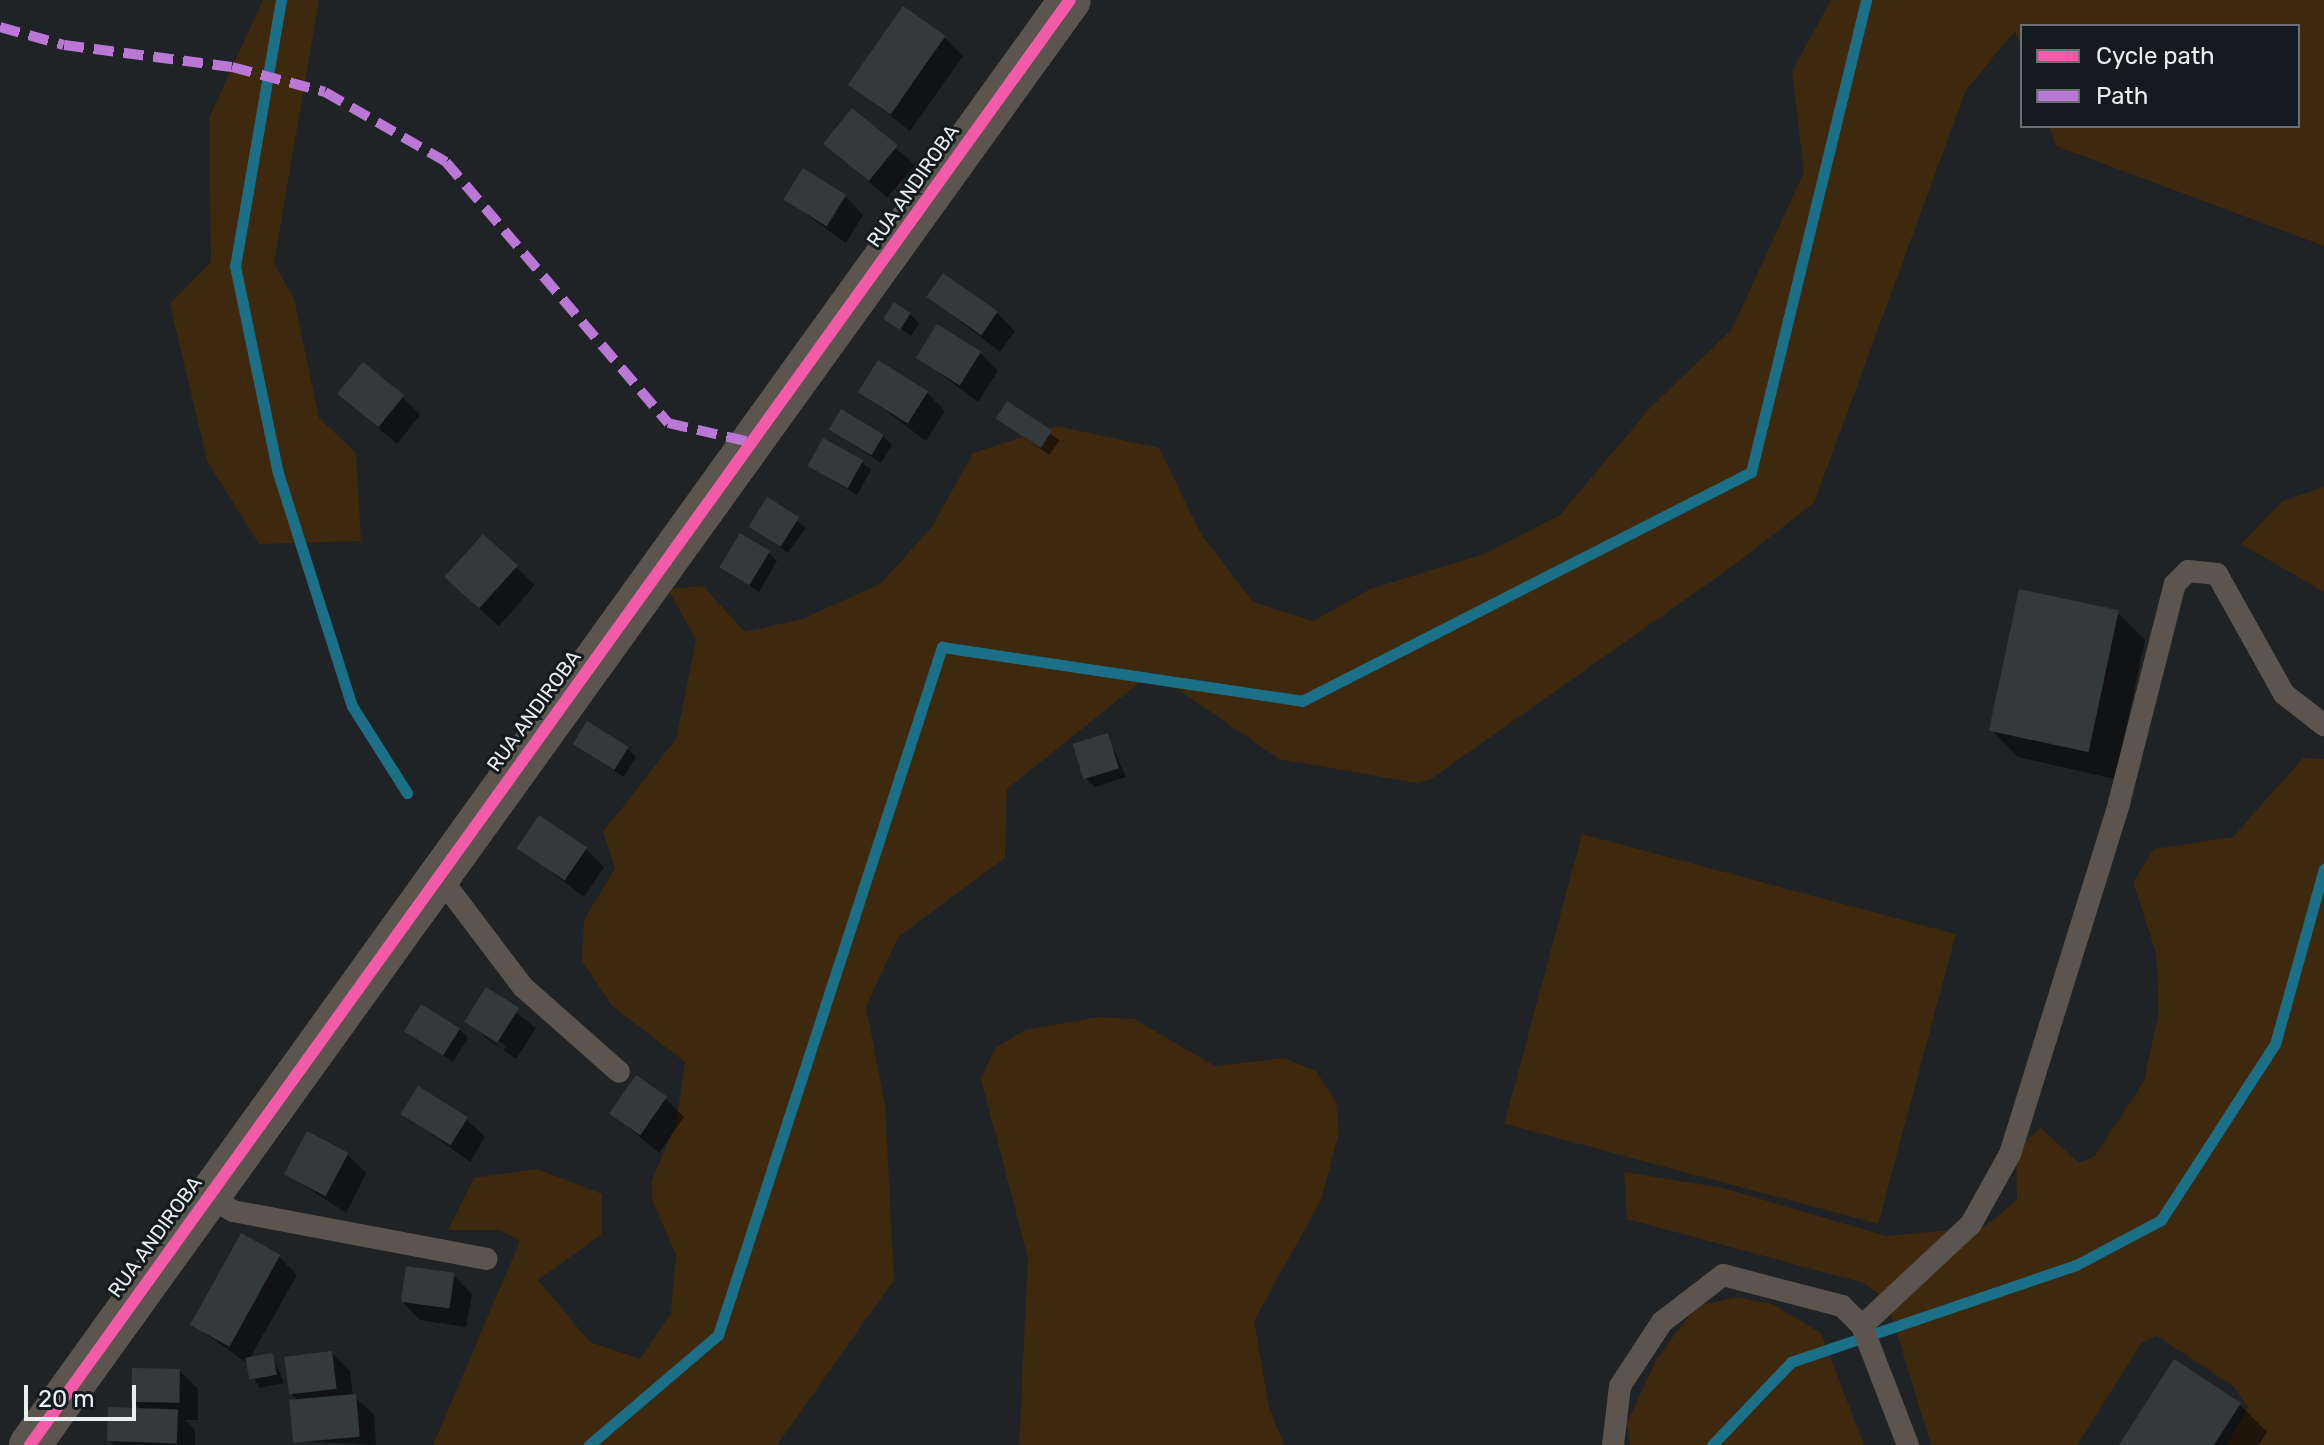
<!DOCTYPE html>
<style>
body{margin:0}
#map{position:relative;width:2324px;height:1445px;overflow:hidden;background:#1f2325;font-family:Rubik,sans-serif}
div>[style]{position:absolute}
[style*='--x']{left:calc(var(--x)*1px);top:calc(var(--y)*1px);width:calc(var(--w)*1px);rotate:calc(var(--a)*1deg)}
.green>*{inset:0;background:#3e280e;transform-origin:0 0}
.shadow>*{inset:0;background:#0007;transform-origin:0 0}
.stream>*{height:11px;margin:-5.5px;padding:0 5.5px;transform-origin:5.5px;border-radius:5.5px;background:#1b6f86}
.building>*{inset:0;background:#34393b;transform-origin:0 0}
.service>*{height:22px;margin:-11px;padding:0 11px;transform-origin:11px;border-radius:11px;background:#5c554f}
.minor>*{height:42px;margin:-21px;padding:0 21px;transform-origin:21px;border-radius:21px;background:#5c554f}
.quiet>*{height:10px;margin-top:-5px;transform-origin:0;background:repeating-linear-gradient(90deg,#ba77d6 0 20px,transparent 0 30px)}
.cycleway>*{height:12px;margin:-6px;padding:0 6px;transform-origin:6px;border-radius:6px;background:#f35aa7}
span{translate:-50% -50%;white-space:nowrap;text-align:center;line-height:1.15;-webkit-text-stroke:6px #131b1e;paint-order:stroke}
.street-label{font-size:20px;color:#e9eff1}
.legend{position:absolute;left:2020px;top:24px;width:280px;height:104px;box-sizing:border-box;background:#131b1e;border:2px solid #697072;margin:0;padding:10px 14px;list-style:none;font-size:24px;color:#e9eff1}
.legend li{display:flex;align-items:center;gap:16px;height:40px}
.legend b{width:40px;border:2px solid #697072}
.scale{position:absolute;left:24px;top:1385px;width:112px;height:36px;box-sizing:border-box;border:4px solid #e9eff1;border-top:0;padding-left:10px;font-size:24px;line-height:28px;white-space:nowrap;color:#e9eff1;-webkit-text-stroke:6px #131b1e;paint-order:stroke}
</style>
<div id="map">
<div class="green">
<i style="clip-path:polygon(263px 0,319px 0,274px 263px,294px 299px,319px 418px,356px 453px,361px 541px,259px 544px,207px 461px,170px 304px,211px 262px,209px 118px)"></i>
<i style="clip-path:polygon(1831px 0,2324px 0,2324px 246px,2056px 146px,2049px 126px,2298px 126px,2298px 26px,2022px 26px,2022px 48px,2015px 31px,1966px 90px,1814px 503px,1730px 568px,1431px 779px,1416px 783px,1279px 759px,1153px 672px,1007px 789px,1005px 858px,898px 937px,866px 1007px,885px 1105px,894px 1280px,777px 1445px,433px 1445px,520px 1241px,500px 1230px,448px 1230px,474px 1178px,537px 1169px,602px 1194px,601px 1235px,538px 1280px,590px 1342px,640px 1359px,671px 1313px,676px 1255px,652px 1200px,652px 1180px,676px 1124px,685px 1062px,612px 1006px,582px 961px,584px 920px,615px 868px,603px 832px,676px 739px,696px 640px,668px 589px,703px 586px,745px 632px,802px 619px,880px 584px,932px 527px,973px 453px,1057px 426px,1159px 448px,1201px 534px,1253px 602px,1313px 621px,1370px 589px,1484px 554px,1560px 515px,1649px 409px,1732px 329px,1804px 172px,1792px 71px)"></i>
<i style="clip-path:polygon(2324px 487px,2324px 592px,2241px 544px,2283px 501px)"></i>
<i style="clip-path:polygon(2303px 758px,2324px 759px,2324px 1445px,2227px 1445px,2248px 1407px,2233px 1386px,2157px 1336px,2142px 1342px,2077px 1445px,1931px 1445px,1887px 1301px,1864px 1283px,1627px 1219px,1624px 1172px,1723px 1188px,1886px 1236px,1984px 1227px,2017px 1200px,2016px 1149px,2041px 1128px,2079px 1163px,2095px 1156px,2144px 1081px,2159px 1012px,2156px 953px,2133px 882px,2154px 849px,2233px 837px)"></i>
<i style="left:1582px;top:834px;width:387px;height:300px;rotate:15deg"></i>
<i style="clip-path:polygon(1098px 1017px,1134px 1019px,1215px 1066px,1284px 1058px,1316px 1071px,1336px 1102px,1339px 1133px,1321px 1200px,1254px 1321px,1269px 1407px,1284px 1445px,1019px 1445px,1028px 1258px,981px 1079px,995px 1048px,1025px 1030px)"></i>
<i style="clip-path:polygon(1737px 1297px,1772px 1304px,1821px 1333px,1864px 1445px,1630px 1445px,1627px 1423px,1656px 1360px,1696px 1306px)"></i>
</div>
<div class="shadow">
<i style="clip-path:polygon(945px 38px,963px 56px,910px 131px,850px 84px)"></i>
<i style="left:852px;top:110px;width:84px;height:43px;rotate:41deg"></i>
<i style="clip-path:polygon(845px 196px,863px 215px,846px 243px,786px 200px)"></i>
<i style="clip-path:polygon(929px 297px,996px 312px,1015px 331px,1000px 352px)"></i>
<i style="clip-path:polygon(910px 314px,919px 323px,911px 336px,886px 318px)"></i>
<i style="clip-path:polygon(979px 352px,998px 371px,978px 402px,918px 357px)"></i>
<i style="clip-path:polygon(861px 392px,927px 393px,945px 411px,926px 441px)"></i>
<i style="clip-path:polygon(339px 394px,402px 397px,420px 415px,397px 444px)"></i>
<i style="left:1008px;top:404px;width:63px;height:18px;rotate:35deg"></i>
<i style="clip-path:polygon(831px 430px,883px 436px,892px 445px,881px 463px)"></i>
<i style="clip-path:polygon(862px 462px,871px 470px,857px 495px,810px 466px)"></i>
<i style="left:768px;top:500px;width:47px;height:31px;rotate:36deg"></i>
<i style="clip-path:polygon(483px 537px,535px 585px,499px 626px,465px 596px)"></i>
<i style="clip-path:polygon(769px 553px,777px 561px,759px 592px,722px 567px)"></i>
<i style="clip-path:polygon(2118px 613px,2145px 640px,2115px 779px,2018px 757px,1991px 730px)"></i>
<i style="clip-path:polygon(1107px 735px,1126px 777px,1095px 787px,1086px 778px)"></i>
<i style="clip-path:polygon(575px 744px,628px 749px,636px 757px,624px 777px)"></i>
<i style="clip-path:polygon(520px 848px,586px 849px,604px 867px,584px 897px)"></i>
<i style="clip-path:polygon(evenodd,487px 990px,536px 1028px,516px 1059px,466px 1021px,487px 990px,484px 1032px,506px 1046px,504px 1050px,484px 1037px,484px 1032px)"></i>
<i style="clip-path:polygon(459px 1029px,468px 1038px,453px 1062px,407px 1030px)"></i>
<i style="clip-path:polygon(666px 1099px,684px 1117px,659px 1153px,612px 1114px)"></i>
<i style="clip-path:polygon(403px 1113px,466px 1119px,485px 1137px,470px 1162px)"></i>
<i style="clip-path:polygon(348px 1155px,366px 1173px,346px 1213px,287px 1174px)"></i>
<i style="clip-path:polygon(279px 1257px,297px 1275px,250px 1358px,272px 1355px,284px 1383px,259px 1388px,248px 1364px,191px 1323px)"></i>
<i style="clip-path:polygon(453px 1275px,472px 1294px,466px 1327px,420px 1320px,402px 1301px)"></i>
<i style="clip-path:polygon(332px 1353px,350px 1371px,353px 1396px,374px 1414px,376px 1445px,294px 1441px,298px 1400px,291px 1394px)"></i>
<i style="clip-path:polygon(179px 1370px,198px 1389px,198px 1420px,185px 1420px,195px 1430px,195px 1445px,114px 1445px,109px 1440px,142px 1410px,133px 1401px)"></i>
<i style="clip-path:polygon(2240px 1405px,2267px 1432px,2259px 1445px,2121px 1445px)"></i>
</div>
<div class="stream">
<i style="--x:281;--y:0;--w:270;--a:99.8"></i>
<i style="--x:235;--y:266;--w:211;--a:78.3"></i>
<i style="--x:278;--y:473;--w:244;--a:72.4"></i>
<i style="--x:352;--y:706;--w:103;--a:57.7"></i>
<i style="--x:589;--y:1445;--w:170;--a:-40.5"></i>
<i style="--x:718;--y:1335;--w:724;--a:-71.97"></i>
<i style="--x:942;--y:647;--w:364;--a:8.5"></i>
<i style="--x:1302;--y:701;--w:504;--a:-27.02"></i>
<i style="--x:1751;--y:472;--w:486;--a:-76.3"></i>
<i style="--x:1712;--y:1445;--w:115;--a:-46.4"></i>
<i style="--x:1791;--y:1362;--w:301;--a:-18.8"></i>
<i style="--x:2076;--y:1265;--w:96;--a:-27.9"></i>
<i style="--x:2161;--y:1220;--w:210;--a:-57.1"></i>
<i style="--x:2275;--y:1044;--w:182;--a:-74.4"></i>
</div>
<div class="building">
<i style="left:903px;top:6px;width:52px;height:96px;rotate:35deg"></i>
<i style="left:852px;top:108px;width:59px;height:46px;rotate:39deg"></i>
<i style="left:803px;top:168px;width:51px;height:37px;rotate:32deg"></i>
<i style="left:943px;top:273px;width:67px;height:29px;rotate:35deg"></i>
<i style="left:894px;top:302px;width:20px;height:20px;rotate:33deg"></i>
<i style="left:937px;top:324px;width:52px;height:40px;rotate:32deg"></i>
<i style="left:878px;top:360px;width:59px;height:38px;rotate:32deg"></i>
<i style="left:363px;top:362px;width:53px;height:41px;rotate:39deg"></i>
<i style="left:1007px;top:401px;width:54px;height:21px;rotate:33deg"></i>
<i style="left:841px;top:409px;width:50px;height:24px;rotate:31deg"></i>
<i style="left:823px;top:438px;width:46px;height:32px;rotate:29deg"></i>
<i style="left:767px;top:497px;width:38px;height:35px;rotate:32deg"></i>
<i style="left:740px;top:533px;width:35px;height:40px;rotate:31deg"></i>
<i style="left:483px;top:534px;width:47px;height:58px;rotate:42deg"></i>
<i style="left:2019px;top:589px;width:102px;height:145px;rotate:12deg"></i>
<i style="left:587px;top:721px;width:49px;height:27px;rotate:32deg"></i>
<i style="left:1108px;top:733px;width:37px;height:37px;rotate:73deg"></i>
<i style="left:539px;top:815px;width:58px;height:40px;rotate:34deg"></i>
<i style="left:486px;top:987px;width:39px;height:41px;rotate:32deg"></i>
<i style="left:421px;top:1004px;width:46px;height:32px;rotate:32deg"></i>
<i style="left:636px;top:1075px;width:38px;height:47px;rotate:35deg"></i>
<i style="left:418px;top:1086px;width:59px;height:33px;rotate:32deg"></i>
<i style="left:307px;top:1131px;width:47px;height:49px;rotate:28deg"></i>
<i style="left:241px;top:1233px;width:45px;height:105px;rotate:29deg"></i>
<i style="left:406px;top:1266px;width:49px;height:36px;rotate:8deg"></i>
<i style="left:332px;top:1351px;width:38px;height:48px;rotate:83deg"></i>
<i style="left:273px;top:1353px;width:22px;height:28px;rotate:80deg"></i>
<i style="clip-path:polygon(2174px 1359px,2241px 1403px,2214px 1445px,2119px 1445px)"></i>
<i style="left:132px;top:1368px;width:48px;height:34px;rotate:1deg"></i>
<i style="left:356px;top:1394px;width:43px;height:67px;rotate:85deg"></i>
<i style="left:108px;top:1407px;width:70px;height:34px;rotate:2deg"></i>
</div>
<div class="service">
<i style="--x:439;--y:876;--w:139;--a:52.9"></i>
<i style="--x:523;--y:987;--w:128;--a:41.5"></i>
<i style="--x:208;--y:1197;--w:29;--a:29"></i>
<i style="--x:233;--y:1211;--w:258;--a:10.7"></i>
<i style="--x:1862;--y:1326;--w:149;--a:-43.1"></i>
<i style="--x:1971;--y:1224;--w:80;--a:-60.9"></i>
<i style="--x:2010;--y:1154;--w:368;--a:-72.7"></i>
<i style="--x:2119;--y:803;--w:226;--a:-75.7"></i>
<i style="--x:2175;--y:584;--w:18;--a:-45"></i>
<i style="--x:2188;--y:571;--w:29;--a:6"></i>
<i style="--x:2217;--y:574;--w:137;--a:60.8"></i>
<i style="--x:2284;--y:694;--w:51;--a:37.8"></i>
<i style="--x:1613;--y:1445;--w:59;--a:-83.2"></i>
<i style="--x:1620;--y:1386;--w:77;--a:-56.7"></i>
<i style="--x:1662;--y:1322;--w:77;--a:-37.6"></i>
<i style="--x:1723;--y:1275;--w:123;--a:14.6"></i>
<i style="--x:1842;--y:1306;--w:28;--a:45"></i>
<i style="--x:1862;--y:1326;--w:128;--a:68.9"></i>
</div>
<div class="minor">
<i style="--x:30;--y:1445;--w:1780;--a:-54.26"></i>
</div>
<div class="quiet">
<i style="--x:0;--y:27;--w:66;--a:15.7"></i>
<i style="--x:64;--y:45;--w:169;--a:7.5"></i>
<i style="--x:232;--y:67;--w:96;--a:15"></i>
<i style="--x:325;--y:92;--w:140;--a:30"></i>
<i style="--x:446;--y:162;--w:343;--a:49.6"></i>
<i style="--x:668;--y:423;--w:88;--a:13.1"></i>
</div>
<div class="cycleway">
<i style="--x:30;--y:1445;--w:1780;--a:-54.26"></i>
</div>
<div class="street-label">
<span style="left:913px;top:186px;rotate:-55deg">RUA ANDIROBA</span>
<span style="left:534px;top:711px;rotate:-54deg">RUA ANDIROBA</span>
<span style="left:155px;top:1237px;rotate:-54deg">RUA ANDIROBA</span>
</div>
<ul class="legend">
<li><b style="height:10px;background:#f35aa7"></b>Cycle path</li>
<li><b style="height:10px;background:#ba77d6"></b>Path</li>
</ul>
<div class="scale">20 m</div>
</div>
